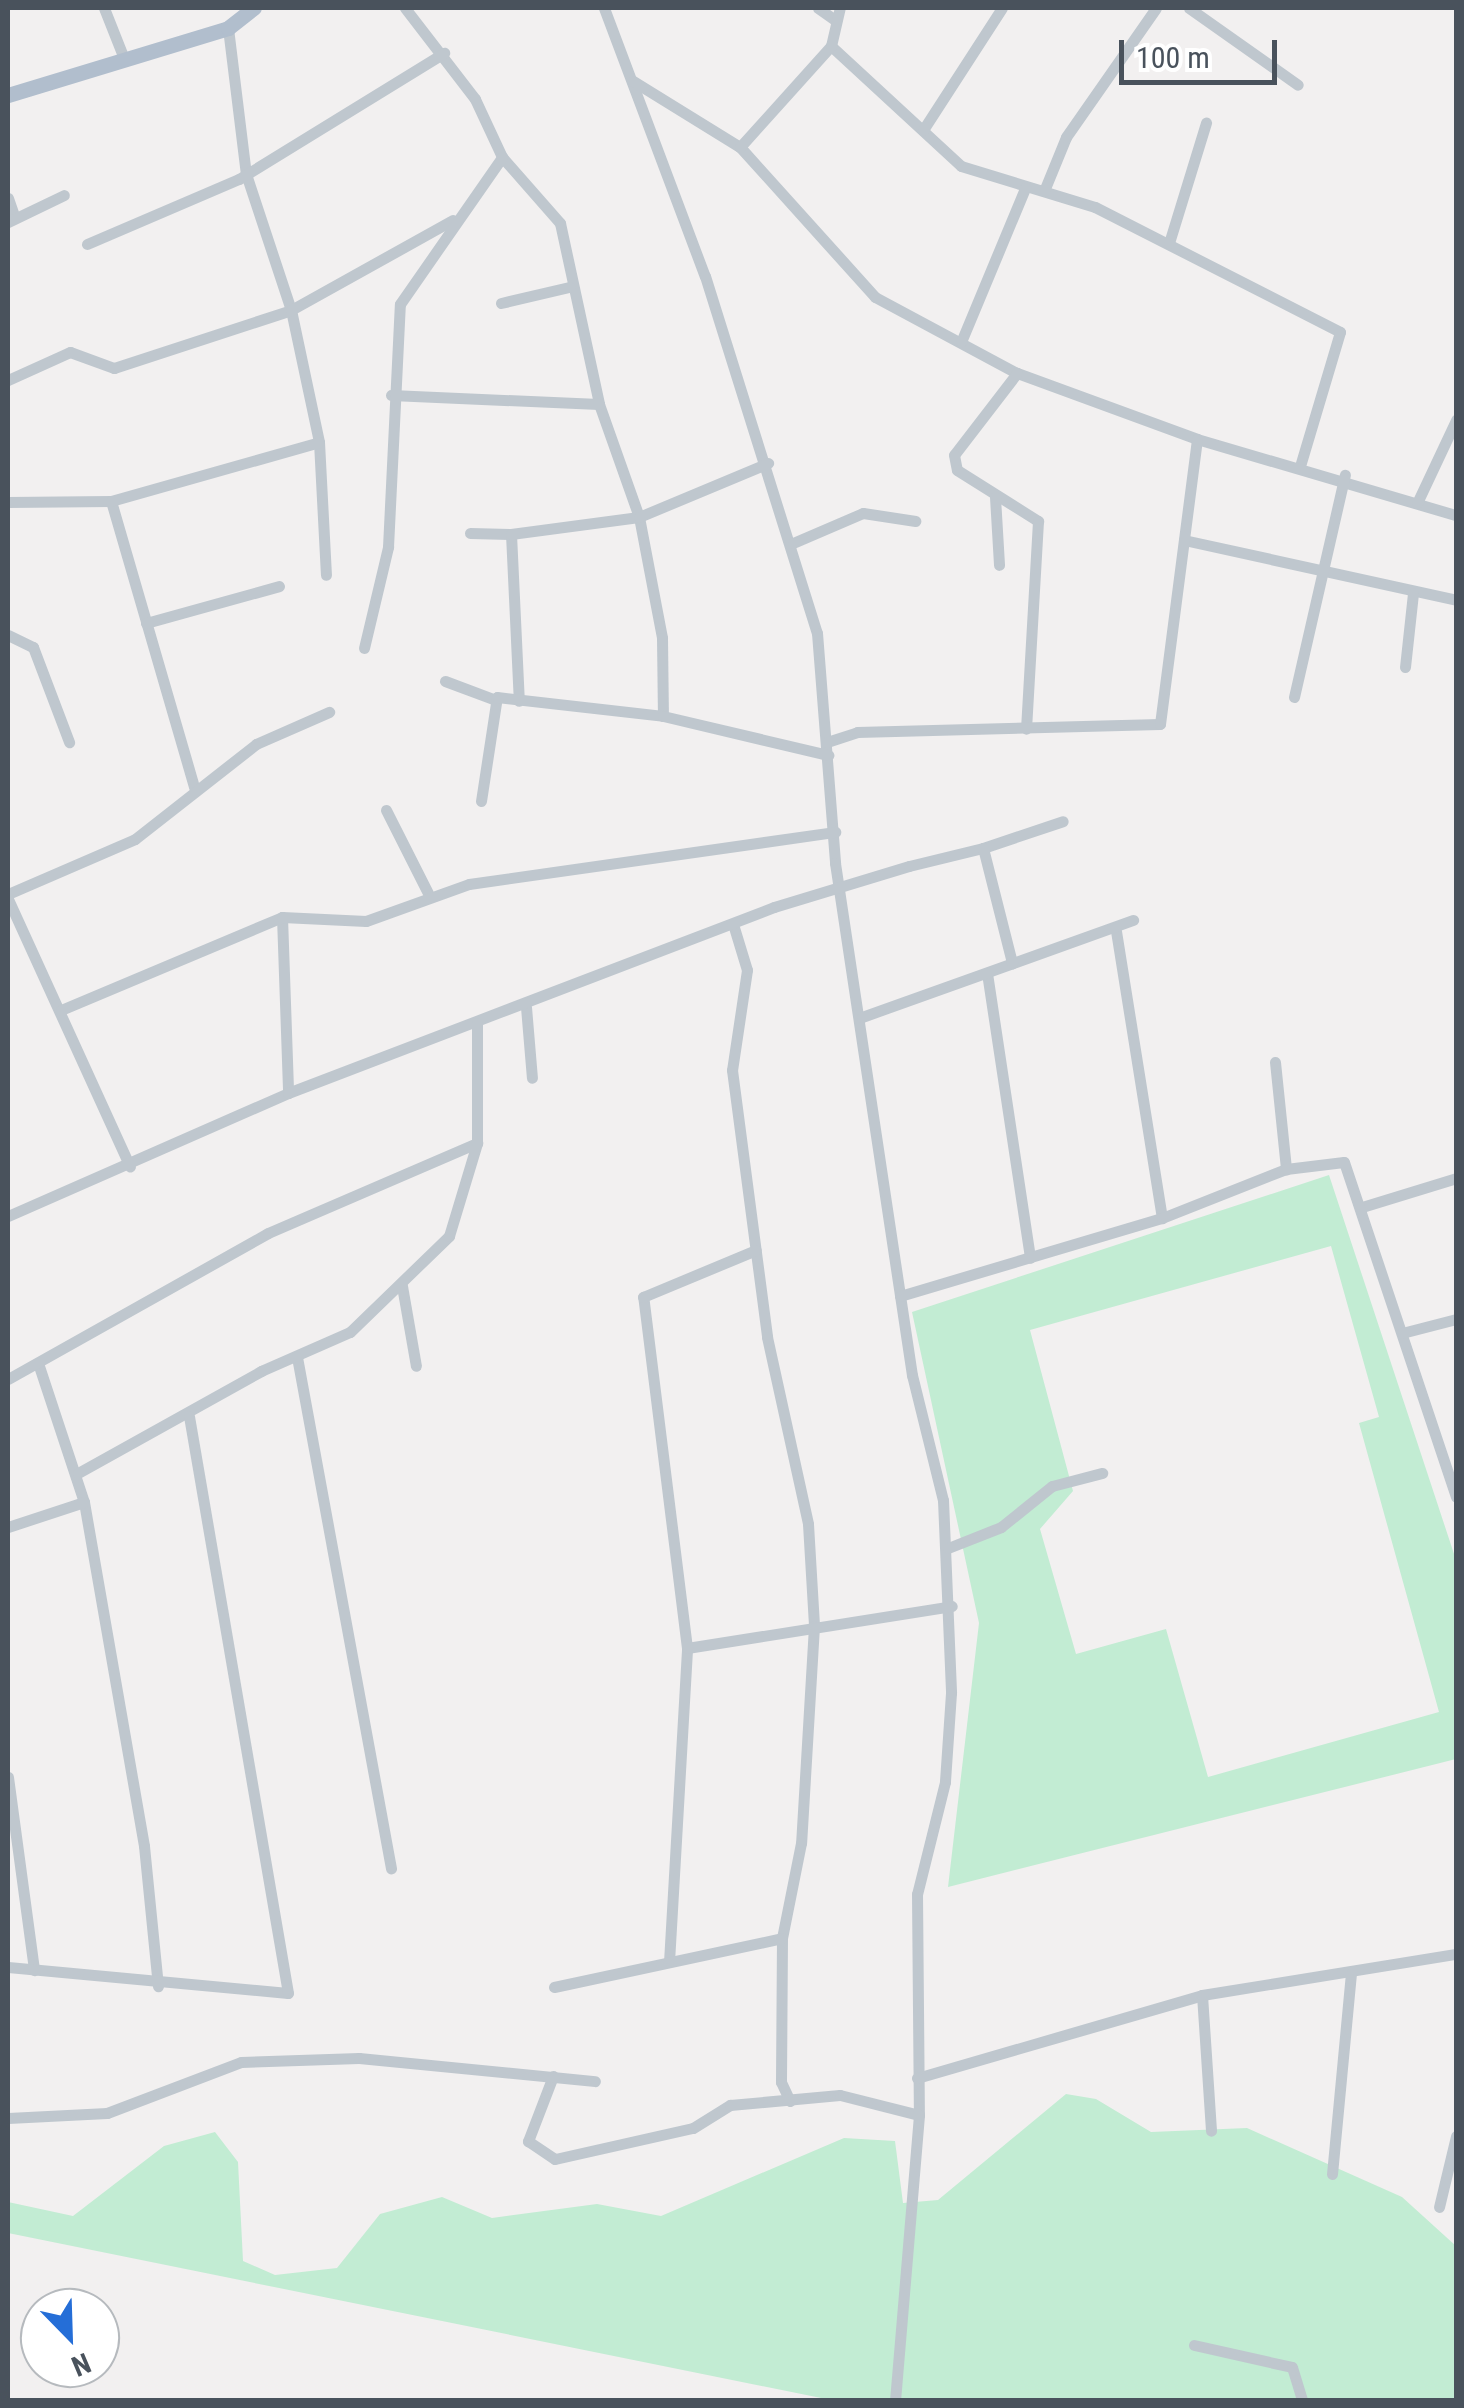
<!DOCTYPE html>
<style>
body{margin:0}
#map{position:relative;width:1464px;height:2408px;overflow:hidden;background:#f2f0f0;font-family:"Roboto Condensed",sans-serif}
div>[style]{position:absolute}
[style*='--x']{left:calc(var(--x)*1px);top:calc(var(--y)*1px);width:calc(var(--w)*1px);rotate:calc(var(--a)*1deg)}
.green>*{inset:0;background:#c2ecd3}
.minor>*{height:11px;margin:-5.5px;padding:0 5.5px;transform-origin:5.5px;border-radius:5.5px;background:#bfc7ce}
.major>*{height:15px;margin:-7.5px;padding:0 7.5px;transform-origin:7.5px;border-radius:7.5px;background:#b1becd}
span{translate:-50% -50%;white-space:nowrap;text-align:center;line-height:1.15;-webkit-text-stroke:8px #fff;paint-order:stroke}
.frame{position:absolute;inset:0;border:10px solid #49525c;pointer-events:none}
.north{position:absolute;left:20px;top:2288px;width:100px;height:100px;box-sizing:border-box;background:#fff;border:2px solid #b6babe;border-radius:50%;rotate:157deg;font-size:28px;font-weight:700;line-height:40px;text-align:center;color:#49525c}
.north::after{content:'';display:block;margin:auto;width:35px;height:45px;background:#256ed7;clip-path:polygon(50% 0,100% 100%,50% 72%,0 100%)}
.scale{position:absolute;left:1119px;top:40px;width:158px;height:45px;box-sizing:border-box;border:5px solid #49525c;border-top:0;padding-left:12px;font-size:30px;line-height:35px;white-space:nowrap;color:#49525c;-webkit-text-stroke:8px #fff;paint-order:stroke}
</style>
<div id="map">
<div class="green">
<i style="clip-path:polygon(evenodd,1329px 1175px,1456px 1560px,1456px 1759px,948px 1887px,979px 1623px,912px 1312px,1329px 1175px,1331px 1246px,1379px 1417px,1359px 1423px,1439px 1712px,1208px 1777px,1166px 1629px,1076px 1654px,1040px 1529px,1073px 1491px,1030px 1330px,1331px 1246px)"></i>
<i style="clip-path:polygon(1066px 2094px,1096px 2099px,1151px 2132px,1247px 2128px,1402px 2197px,1456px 2246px,1456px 2400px,831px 2400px,8px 2233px,8px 2202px,73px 2216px,164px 2146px,215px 2132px,238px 2162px,243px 2261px,275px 2275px,337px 2268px,380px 2214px,442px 2197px,492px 2218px,597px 2204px,661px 2216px,844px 2138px,895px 2141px,903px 2203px,938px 2200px)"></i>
</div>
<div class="minor">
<i style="--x:104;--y:8;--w:57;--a:68.4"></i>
<i style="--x:405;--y:8;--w:115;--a:52.4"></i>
<i style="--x:475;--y:99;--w:64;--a:65"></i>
<i style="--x:502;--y:157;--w:88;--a:48.7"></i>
<i style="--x:560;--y:223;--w:185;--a:77.8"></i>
<i style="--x:599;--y:404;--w:120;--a:70.5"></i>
<i style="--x:639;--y:517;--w:123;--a:79.2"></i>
<i style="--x:662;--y:638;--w:78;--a:89.3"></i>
<i style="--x:604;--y:8;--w:286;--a:69.4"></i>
<i style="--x:705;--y:276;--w:374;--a:72.6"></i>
<i style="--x:817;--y:633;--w:231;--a:85.5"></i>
<i style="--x:835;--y:863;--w:518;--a:81.45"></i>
<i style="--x:912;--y:1375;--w:129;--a:76.1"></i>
<i style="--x:943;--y:1500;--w:193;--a:87.6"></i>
<i style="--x:951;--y:1693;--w:89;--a:93.9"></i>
<i style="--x:945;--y:1782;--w:115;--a:104"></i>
<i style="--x:917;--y:1894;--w:221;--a:89.5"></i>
<i style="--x:919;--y:2115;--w:286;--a:94.8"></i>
<i style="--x:818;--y:8;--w:19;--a:35"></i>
<i style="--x:1189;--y:8;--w:133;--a:35.2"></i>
<i style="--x:228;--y:28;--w:147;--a:83"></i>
<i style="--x:246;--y:174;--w:143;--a:71.7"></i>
<i style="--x:291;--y:310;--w:135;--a:78"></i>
<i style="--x:319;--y:442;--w:133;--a:87"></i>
<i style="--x:831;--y:46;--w:177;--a:42.7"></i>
<i style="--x:961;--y:166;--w:140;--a:17"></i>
<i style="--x:1095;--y:207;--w:275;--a:27"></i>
<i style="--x:1340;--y:332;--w:137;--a:106.6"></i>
<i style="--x:633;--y:81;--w:126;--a:31.7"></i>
<i style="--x:740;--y:147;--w:202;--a:48"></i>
<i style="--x:875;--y:297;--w:161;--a:28.2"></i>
<i style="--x:1017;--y:373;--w:192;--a:20.1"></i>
<i style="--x:1197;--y:439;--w:270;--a:16.4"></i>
<i style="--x:923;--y:130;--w:145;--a:-57.1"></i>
<i style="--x:740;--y:147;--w:136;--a:-48"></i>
<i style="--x:831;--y:46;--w:39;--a:-77"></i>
<i style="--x:1044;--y:191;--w:58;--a:-67.8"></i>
<i style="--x:1066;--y:137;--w:157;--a:-55.1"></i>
<i style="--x:8;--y:198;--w:21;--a:71"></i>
<i style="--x:8;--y:222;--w:62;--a:-25.7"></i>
<i style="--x:1169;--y:243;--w:126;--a:-72.9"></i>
<i style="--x:87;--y:244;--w:165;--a:-23.2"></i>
<i style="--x:239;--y:179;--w:241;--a:-31.6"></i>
<i style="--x:501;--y:303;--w:70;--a:-13.2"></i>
<i style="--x:961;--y:342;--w:167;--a:-67.4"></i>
<i style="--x:1017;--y:373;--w:103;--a:127.5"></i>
<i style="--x:954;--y:455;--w:15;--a:79"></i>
<i style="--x:957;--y:470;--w:96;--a:32.2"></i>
<i style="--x:1038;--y:521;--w:208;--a:93.3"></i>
<i style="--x:8;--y:380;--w:68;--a:-24.3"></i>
<i style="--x:70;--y:352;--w:47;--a:20"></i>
<i style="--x:114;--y:368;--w:186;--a:-18.1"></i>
<i style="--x:291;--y:310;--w:185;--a:-29.1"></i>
<i style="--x:391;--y:395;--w:208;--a:2.5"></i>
<i style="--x:995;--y:497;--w:68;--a:86.6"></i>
<i style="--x:111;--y:501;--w:298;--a:73.8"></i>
<i style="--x:8;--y:502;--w:103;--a:-0.6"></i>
<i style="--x:111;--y:501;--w:216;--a:-15.8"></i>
<i style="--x:1417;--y:503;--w:92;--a:-64.8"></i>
<i style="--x:470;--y:533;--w:41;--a:1.4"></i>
<i style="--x:511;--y:534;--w:167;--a:87.3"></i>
<i style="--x:511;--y:534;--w:129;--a:-7.6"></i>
<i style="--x:639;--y:517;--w:140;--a:-22.7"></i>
<i style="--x:1184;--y:540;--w:279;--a:12.4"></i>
<i style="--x:793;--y:543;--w:76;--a:-23.2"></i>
<i style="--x:863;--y:513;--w:53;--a:8.7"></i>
<i style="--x:146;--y:623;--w:138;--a:-15.5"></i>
<i style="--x:8;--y:635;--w:28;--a:26"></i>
<i style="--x:33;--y:647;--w:102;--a:69.2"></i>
<i style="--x:364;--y:648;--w:104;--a:-76.6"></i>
<i style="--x:388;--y:547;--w:243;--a:-87.2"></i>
<i style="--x:400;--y:304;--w:179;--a:-55.2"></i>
<i style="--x:1405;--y:667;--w:74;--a:-83.8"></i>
<i style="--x:445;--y:681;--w:51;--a:20.6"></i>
<i style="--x:1294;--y:697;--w:228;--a:-77.1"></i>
<i style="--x:827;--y:742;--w:32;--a:-18"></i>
<i style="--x:857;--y:732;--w:303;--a:-1.5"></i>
<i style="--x:1160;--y:724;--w:287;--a:-82.6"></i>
<i style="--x:481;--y:801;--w:105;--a:-81.3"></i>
<i style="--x:497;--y:697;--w:167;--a:6.5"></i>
<i style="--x:663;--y:716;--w:170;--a:13.3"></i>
<i style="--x:386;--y:810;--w:93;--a:63.2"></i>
<i style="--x:983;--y:848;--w:84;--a:-18.6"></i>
<i style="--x:8;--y:894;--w:138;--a:-23.4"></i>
<i style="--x:135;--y:839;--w:154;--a:-38.1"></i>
<i style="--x:256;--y:744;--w:80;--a:-23.7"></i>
<i style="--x:8;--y:899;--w:294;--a:65.5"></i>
<i style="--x:282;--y:917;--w:176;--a:88"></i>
<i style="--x:733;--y:924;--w:48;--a:73.1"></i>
<i style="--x:747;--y:970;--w:101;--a:98.5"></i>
<i style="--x:732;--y:1070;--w:269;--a:82.5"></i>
<i style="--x:767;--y:1337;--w:191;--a:77.6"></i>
<i style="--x:808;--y:1524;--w:102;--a:86.6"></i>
<i style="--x:814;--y:1626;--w:217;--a:93.4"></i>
<i style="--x:801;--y:1843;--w:97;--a:101.3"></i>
<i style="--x:782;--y:1938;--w:144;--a:90.4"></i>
<i style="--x:781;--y:2082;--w:21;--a:65"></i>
<i style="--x:1116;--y:931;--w:291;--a:80.9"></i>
<i style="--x:987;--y:973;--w:288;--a:81.4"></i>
<i style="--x:526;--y:1007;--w:71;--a:85.2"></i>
<i style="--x:61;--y:1010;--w:240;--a:-22.8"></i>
<i style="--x:282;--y:917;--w:84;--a:2.7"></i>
<i style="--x:366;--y:921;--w:109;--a:-19.8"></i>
<i style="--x:469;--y:884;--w:370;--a:-8.1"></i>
<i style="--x:862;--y:1017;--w:288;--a:-19.7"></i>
<i style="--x:1275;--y:1062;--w:108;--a:84.1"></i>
<i style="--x:1362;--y:1207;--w:98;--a:-17.1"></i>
<i style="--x:8;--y:1216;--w:306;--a:-23.7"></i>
<i style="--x:288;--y:1093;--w:520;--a:-20.94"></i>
<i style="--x:774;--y:907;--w:141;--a:-16.9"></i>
<i style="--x:909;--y:866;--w:76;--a:-13.7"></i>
<i style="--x:983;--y:848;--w:119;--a:75.8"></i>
<i style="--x:402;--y:1286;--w:81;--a:80.1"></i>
<i style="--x:900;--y:1296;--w:273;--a:-16.6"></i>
<i style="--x:1162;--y:1218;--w:133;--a:-21.6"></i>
<i style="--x:1286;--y:1169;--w:58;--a:-6.9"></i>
<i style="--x:1344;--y:1162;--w:353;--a:71.5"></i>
<i style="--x:1402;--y:1333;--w:56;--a:-14.5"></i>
<i style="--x:297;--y:1357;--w:520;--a:79.58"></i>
<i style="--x:38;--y:1363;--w:146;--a:71.7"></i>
<i style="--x:84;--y:1502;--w:349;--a:80.1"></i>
<i style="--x:144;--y:1846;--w:141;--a:84.3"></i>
<i style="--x:8;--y:1379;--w:298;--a:-29.3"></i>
<i style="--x:268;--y:1233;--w:228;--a:-23.3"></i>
<i style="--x:78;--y:1473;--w:210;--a:-29.1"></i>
<i style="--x:261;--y:1371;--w:97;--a:-23.7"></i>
<i style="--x:350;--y:1332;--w:138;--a:-44.1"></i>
<i style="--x:449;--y:1236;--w:97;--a:-73.2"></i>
<i style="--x:477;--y:1143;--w:120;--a:-90"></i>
<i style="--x:8;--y:1527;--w:80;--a:-18.2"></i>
<i style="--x:948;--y:1548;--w:57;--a:-21.6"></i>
<i style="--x:1001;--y:1527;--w:65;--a:-38.8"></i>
<i style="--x:1052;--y:1486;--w:52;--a:-14.6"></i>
<i style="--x:687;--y:1648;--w:268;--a:-9"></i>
<i style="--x:8;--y:1777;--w:195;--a:82.3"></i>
<i style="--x:669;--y:1962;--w:315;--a:-86.7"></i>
<i style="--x:687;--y:1648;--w:354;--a:-97.1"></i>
<i style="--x:643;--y:1297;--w:122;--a:-22.6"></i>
<i style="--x:8;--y:1967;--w:281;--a:5.3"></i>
<i style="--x:288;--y:1993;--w:585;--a:-99.74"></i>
<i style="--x:554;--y:1987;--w:233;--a:-12.1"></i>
<i style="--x:1202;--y:1995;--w:136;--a:86.2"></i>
<i style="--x:553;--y:2076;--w:70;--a:111"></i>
<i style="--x:528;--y:2141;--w:32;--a:34"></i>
<i style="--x:555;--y:2159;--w:141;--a:-12.7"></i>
<i style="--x:693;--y:2128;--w:44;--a:-31.9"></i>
<i style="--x:730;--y:2105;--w:110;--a:-5.2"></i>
<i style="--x:840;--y:2095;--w:81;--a:14.2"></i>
<i style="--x:917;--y:2078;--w:297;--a:-16.2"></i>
<i style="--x:1202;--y:1995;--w:257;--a:-9.2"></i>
<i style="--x:8;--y:2118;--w:99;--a:-2.9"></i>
<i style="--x:107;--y:2113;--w:143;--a:-20.8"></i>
<i style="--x:241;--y:2062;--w:118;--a:-1.9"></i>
<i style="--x:359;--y:2058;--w:237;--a:5.6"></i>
<i style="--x:1332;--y:2174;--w:201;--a:-84.6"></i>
<i style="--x:1439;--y:2207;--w:73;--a:-76.5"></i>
<i style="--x:1194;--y:2345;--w:100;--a:12.7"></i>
<i style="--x:1292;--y:2367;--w:34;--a:73"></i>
</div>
<div class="major">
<i style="--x:8;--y:95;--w:230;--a:-16.9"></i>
<i style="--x:228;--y:28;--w:33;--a:-38"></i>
</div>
<div class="frame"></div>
<div class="north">N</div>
<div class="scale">100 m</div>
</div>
